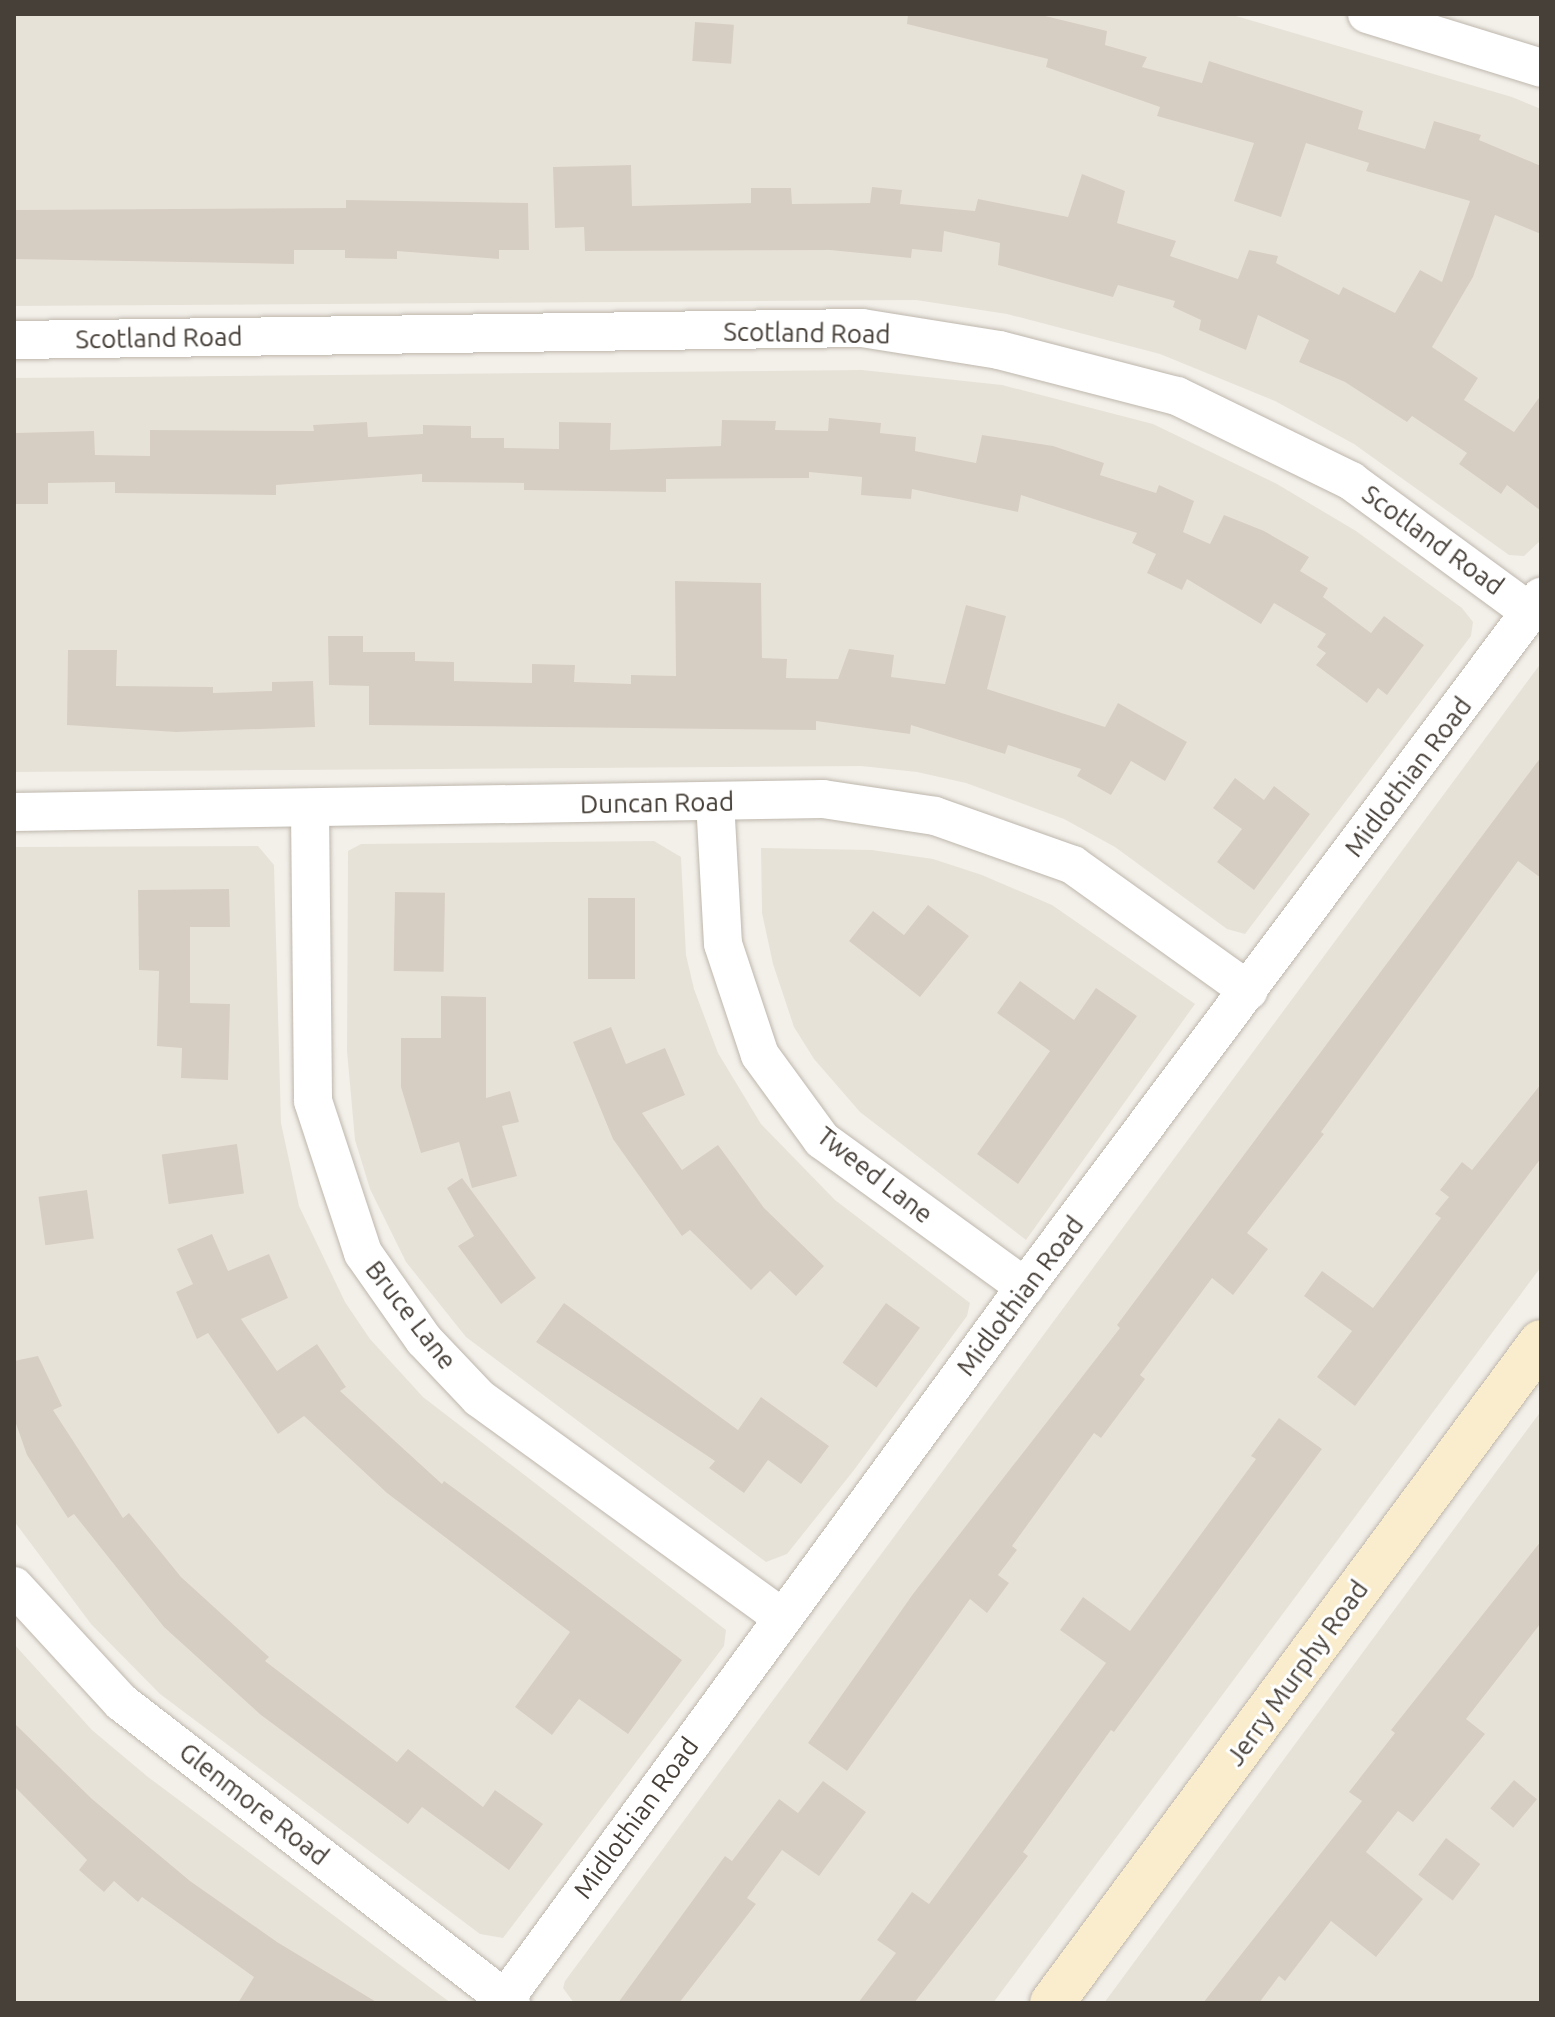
<!DOCTYPE html>
<style>
body{margin:0}
#map{position:relative;width:1555px;height:2017px;overflow:hidden;background:#f3f0ea;font-family:Ubuntu,sans-serif}
div>[style]{position:absolute}
[style*='--x']{left:calc(var(--x)*1px);top:calc(var(--y)*1px);width:calc(var(--w)*1px);rotate:calc(var(--a)*1deg)}
.residential>*{inset:0;background:#e7e2d8}
.building>*{inset:0;background:#d7cec3;transform-origin:0 0}
.roads{filter:drop-shadow(0 0 2px #beb7ad) drop-shadow(0 0 2px #beb7ad)}
.street>*{height:38px;margin:-19px;padding:0 19px;transform-origin:19px;border-radius:19px;background:#fff}
.secondary>*{height:44px;margin:-22px;padding:0 22px;transform-origin:22px;border-radius:22px;background:#faedcd}
span{translate:-50% -50%;white-space:nowrap;text-align:center;line-height:1.15;-webkit-text-stroke:6px #fff;paint-order:stroke}
.street-label{font-size:26px;color:#474039}
.frame{position:absolute;inset:0;border:16px solid #474039;pointer-events:none}
</style>
<div id="map">
<div class="residential">
<i style="clip-path:polygon(14px 14px,1229px 14px,1512px 97px,1541px 109px,1541px 540px,1524px 556px,1509px 555px,1354px 444px,1275px 401px,1160px 354px,1007px 314px,916px 300px,14px 306px)"></i>
<i style="clip-path:polygon(862px 370px,1002px 385px,1153px 424px,1277px 484px,1356px 531px,1462px 608px,1473px 622px,1471px 636px,1455px 657px,1245px 934px,1227px 929px,1115px 847px,1064px 819px,966px 783px,917px 772px,861px 766px,14px 772px,14px 378px)"></i>
<i style="clip-path:polygon(1541px 663px,1541px 1267px,993px 2003px,574px 2003px,563px 1988px,565px 1981px)"></i>
<i style="clip-path:polygon(654px 841px,681px 857px,686px 955px,694px 989px,718px 1053px,761px 1124px,835px 1200px,970px 1303px,967px 1316px,854px 1470px,787px 1554px,766px 1562px,466px 1337px,406px 1262px,370px 1189px,355px 1140px,347px 1051px,348px 851px,361px 844px)"></i>
<i style="clip-path:polygon(258px 846px,274px 865px,281px 1123px,299px 1206px,345px 1302px,370px 1339px,423px 1397px,726px 1630px,724px 1646px,503px 1938px,480px 1934px,160px 1694px,91px 1624px,14px 1521px,14px 847px)"></i>
<i style="clip-path:polygon(761px 848px,872px 850px,933px 859px,982px 875px,1052px 905px,1195px 1004px,1026px 1240px,860px 1112px,814px 1059px,794px 1027px,773px 964px,762px 913px)"></i>
<i style="clip-path:polygon(1541px 1411px,1541px 2003px,1104px 2003px)"></i>
<i style="clip-path:polygon(14px 1644px,92px 1730px,148px 1777px,451px 2003px,14px 2003px)"></i>
</div>
<div class="building">
<i style="clip-path:polygon(908px 14px,1037px 14px,1107px 31px,1105px 45px,1147px 57px,1142px 67px,1202px 83px,1209px 61px,1363px 111px,1358px 129px,1425px 149px,1434px 121px,1481px 135px,1479px 140px,1541px 166px,1541px 234px,1495px 215px,1473px 277px,1432px 347px,1478px 378px,1464px 400px,1514px 432px,1541px 395px,1541px 511px,1507px 485px,1501px 494px,1459px 464px,1467px 453px,1412px 416px,1407px 422px,1345px 382px,1299px 362px,1309px 340px,1258px 315px,1246px 350px,1199px 330px,1201px 320px,1173px 307px,1175px 301px,1118px 285px,1113px 297px,998px 265px,1000px 243px,944px 231px,942px 252px,912px 249px,911px 258px,830px 250px,585px 251px,584px 227px,555px 228px,553px 167px,631px 165px,632px 206px,751px 203px,751px 188px,791px 188px,792px 204px,870px 203px,872px 187px,902px 190px,900px 204px,975px 211px,978px 199px,1068px 217px,1082px 174px,1125px 191px,1117px 223px,1176px 241px,1170px 256px,1238px 279px,1249px 250px,1278px 256px,1276px 263px,1339px 295px,1343px 287px,1395px 313px,1420px 270px,1442px 282px,1470px 201px,1366px 171px,1369px 163px,1306px 143px,1281px 217px,1234px 201px,1254px 143px,1157px 116px,1160px 107px,1046px 67px,1048px 59px,907px 24px)"></i>
<i style="left:695px;top:22px;width:39px;height:39px;rotate:4deg"></i>
<i style="clip-path:polygon(346px 200px,528px 203px,529px 250px,499px 250px,499px 259px,397px 251px,397px 259px,345px 258px,345px 250px,294px 250px,294px 264px,14px 259px,14px 210px,346px 208px)"></i>
<i style="clip-path:polygon(829px 418px,881px 423px,880px 433px,916px 437px,915px 451px,976px 463px,982px 435px,1053px 446px,1104px 463px,1100px 475px,1156px 493px,1159px 485px,1194px 501px,1183px 532px,1210px 544px,1224px 515px,1264px 531px,1309px 557px,1300px 571px,1328px 588px,1323px 597px,1371px 633px,1384px 616px,1424px 645px,1387px 695px,1378px 688px,1367px 703px,1316px 665px,1326px 653px,1317px 647px,1326px 634px,1274px 603px,1261px 624px,1187px 579px,1182px 590px,1147px 573px,1156px 554px,1132px 543px,1137px 533px,1021px 495px,1018px 512px,912px 489px,911px 499px,861px 495px,862px 477px,809px 472px,809px 478px,666px 479px,666px 492px,524px 490px,524px 483px,422px 482px,422px 474px,276px 485px,276px 495px,115px 493px,115px 482px,48px 483px,48px 504px,14px 504px,14px 433px,94px 431px,95px 455px,150px 456px,150px 430px,314px 431px,313px 425px,367px 422px,368px 437px,423px 434px,423px 425px,471px 426px,471px 438px,504px 438px,504px 448px,559px 449px,559px 422px,611px 423px,610px 450px,721px 446px,722px 420px,776px 421px,775px 430px,828px 431px)"></i>
<i style="clip-path:polygon(675px 581px,761px 583px,762px 658px,787px 659px,786px 678px,838px 679px,849px 649px,894px 655px,891px 677px,945px 684px,966px 605px,1006px 616px,987px 689px,1105px 727px,1118px 703px,1187px 742px,1165px 781px,1131px 761px,1111px 795px,1077px 776px,1081px 769px,1008px 745px,1005px 754px,911px 725px,910px 734px,816px 721px,816px 730px,369px 725px,369px 686px,329px 685px,328px 636px,363px 636px,363px 652px,415px 652px,415px 661px,454px 662px,454px 681px,532px 683px,532px 664px,575px 665px,574px 682px,631px 684px,631px 675px,676px 676px)"></i>
<i style="clip-path:polygon(68px 650px,117px 650px,116px 686px,213px 687px,213px 693px,272px 691px,272px 682px,313px 681px,315px 727px,176px 732px,67px 725px)"></i>
<i style="clip-path:polygon(1541px 757px,1541px 878px,1518px 861px,1321px 1132px,1324px 1134px,1247px 1233px,1268px 1249px,1233px 1295px,1212px 1278px,1140px 1375px,1145px 1379px,1101px 1438px,1094px 1433px,1012px 1546px,1017px 1550px,998px 1575px,1009px 1583px,987px 1613px,970px 1599px,847px 1771px,808px 1743px,913px 1594px,1120px 1328px,1117px 1325px)"></i>
<i style="clip-path:polygon(1235px 778px,1264px 800px,1274px 786px,1310px 814px,1254px 890px,1217px 862px,1242px 829px,1213px 808px)"></i>
<i style="clip-path:polygon(229px 889px,230px 927px,190px 927px,190px 1003px,230px 1004px,228px 1080px,181px 1078px,182px 1048px,157px 1046px,159px 971px,139px 970px,138px 890px)"></i>
<i style="left:395px;top:892px;width:50px;height:79px;rotate:1deg"></i>
<i style="left:588px;top:898px;width:47px;height:81px"></i>
<i style="clip-path:polygon(928px 905px,969px 936px,920px 997px,849px 941px,873px 911px,904px 935px)"></i>
<i style="clip-path:polygon(1020px 981px,1074px 1020px,1096px 988px,1137px 1016px,1018px 1184px,977px 1154px,1050px 1051px,997px 1013px)"></i>
<i style="clip-path:polygon(441px 996px,486px 997px,486px 1098px,510px 1091px,519px 1122px,502px 1126px,517px 1176px,472px 1188px,459px 1142px,421px 1153px,401px 1087px,401px 1038px,441px 1038px)"></i>
<i style="clip-path:polygon(611px 1027px,626px 1064px,665px 1048px,685px 1095px,642px 1113px,682px 1170px,718px 1145px,764px 1208px,824px 1266px,796px 1296px,770px 1271px,751px 1290px,690px 1230px,682px 1236px,613px 1139px,573px 1042px)"></i>
<i style="clip-path:polygon(1541px 1084px,1541px 1158px,1355px 1406px,1317px 1377px,1352px 1331px,1304px 1296px,1322px 1271px,1373px 1308px,1441px 1218px,1435px 1214px,1449px 1197px,1440px 1190px,1462px 1162px,1472px 1170px)"></i>
<i style="left:237px;top:1144px;width:50px;height:76px;rotate:82deg"></i>
<i style="clip-path:polygon(462px 1178px,536px 1278px,501px 1304px,458px 1246px,474px 1236px,447px 1188px)"></i>
<i style="left:87px;top:1190px;width:49px;height:49px;rotate:82deg"></i>
<i style="clip-path:polygon(212px 1234px,228px 1271px,269px 1254px,288px 1298px,241px 1319px,277px 1371px,317px 1344px,346px 1387px,340px 1391px,442px 1484px,444px 1481px,512px 1531px,682px 1660px,628px 1734px,579px 1699px,552px 1735px,515px 1707px,570px 1632px,387px 1493px,304px 1416px,278px 1434px,208px 1333px,197px 1339px,176px 1292px,193px 1284px,177px 1249px)"></i>
<i style="clip-path:polygon(564px 1303px,738px 1430px,761px 1397px,829px 1446px,801px 1484px,768px 1460px,744px 1493px,709px 1468px,715px 1461px,536px 1342px)"></i>
<i style="left:886px;top:1303px;width:42px;height:74px;rotate:36deg"></i>
<i style="clip-path:polygon(38px 1356px,62px 1406px,53px 1410px,123px 1518px,129px 1513px,181px 1577px,269px 1657px,265px 1661px,397px 1762px,408px 1749px,483px 1807px,495px 1790px,543px 1824px,509px 1870px,422px 1807px,408px 1824px,261px 1715px,164px 1627px,74px 1514px,68px 1518px,27px 1455px,14px 1418px,14px 1361px)"></i>
<i style="clip-path:polygon(1279px 1418px,1322px 1449px,1114px 1732px,1111px 1730px,1023px 1852px,1028px 1856px,914px 2003px,858px 2003px,896px 1953px,877px 1940px,912px 1892px,929px 1904px,1106px 1663px,1060px 1630px,1083px 1597px,1130px 1631px,1256px 1459px,1251px 1456px)"></i>
<i style="clip-path:polygon(1541px 1541px,1541px 1623px,1466px 1719px,1485px 1734px,1413px 1822px,1398px 1811px,1366px 1852px,1423px 1899px,1376px 1957px,1331px 1921px,1285px 1981px,1279px 1976px,1259px 2003px,1203px 2003px,1362px 1801px,1349px 1792px,1395px 1733px,1391px 1730px)"></i>
<i style="clip-path:polygon(14px 1723px,92px 1799px,190px 1881px,277px 1942px,378px 2003px,238px 2003px,254px 1977px,142px 1897px,138px 1902px,114px 1881px,104px 1892px,79px 1870px,87px 1860px,14px 1786px)"></i>
<i style="left:1514px;top:1780px;width:30px;height:37px;rotate:40deg"></i>
<i style="clip-path:polygon(823px 1781px,866px 1812px,819px 1876px,782px 1850px,747px 1898px,756px 1904px,679px 2003px,618px 2003px,725px 1856px,732px 1861px,779px 1799px,798px 1813px)"></i>
<i style="left:1446px;top:1838px;width:43px;height:46px;rotate:37deg"></i>
</div>
<div class="roads">
<div class="street">
<i style="--x:1367;--y:14;--w:182;--a:17.2"></i>
<i style="--x:14;--y:340;--w:848;--a:-0.81"></i>
<i style="--x:862;--y:328;--w:139;--a:9.1"></i>
<i style="--x:999;--y:350;--w:184;--a:14.5"></i>
<i style="--x:1177;--y:396;--w:194;--a:26"></i>
<i style="--x:1351;--y:481;--w:222;--a:36.2"></i>
<i style="--x:715;--y:801;--w:143;--a:86.8"></i>
<i style="--x:723;--y:944;--w:117;--a:71.6"></i>
<i style="--x:760;--y:1055;--w:105;--a:53.9"></i>
<i style="--x:822;--y:1140;--w:251;--a:35.9"></i>
<i style="--x:310;--y:810;--w:291;--a:89.4"></i>
<i style="--x:313;--y:1101;--w:160;--a:71.8"></i>
<i style="--x:363;--y:1253;--w:106;--a:55"></i>
<i style="--x:424;--y:1340;--w:80;--a:46.5"></i>
<i style="--x:479;--y:1398;--w:373;--a:35.9"></i>
<i style="--x:14;--y:812;--w:809;--a:-0.92"></i>
<i style="--x:823;--y:799;--w:113;--a:8.6"></i>
<i style="--x:935;--y:816;--w:146;--a:19.5"></i>
<i style="--x:1073;--y:865;--w:216;--a:35.6"></i>
<i style="--x:14;--y:1586;--w:158;--a:47.3"></i>
<i style="--x:121;--y:1702;--w:493;--a:37.7"></i>
<i style="--x:505;--y:1999;--w:882;--a:-53.86"></i>
<i style="--x:1025;--y:1287;--w:862;--a:-53.21"></i>
</div>
<div class="secondary">
<i style="--x:1052;--y:2003;--w:822;--a:-53.51"></i>
</div>
</div>
<div class="street-label">
<span style="left:807px;top:333px;rotate:1deg">Scotland Road</span>
<span style="left:159px;top:338px;rotate:-1deg">Scotland Road</span>
<span style="left:1433px;top:540px;rotate:36deg">Scotland Road</span>
<span style="left:1408px;top:777px;rotate:-53deg">Midlothian Road</span>
<span style="left:657px;top:803px;rotate:-1deg">Duncan Road</span>
<span style="left:875px;top:1175px;rotate:38deg">Tweed Lane</span>
<span style="left:1020px;top:1296px;rotate:-53deg">Midlothian Road</span>
<span style="left:411px;top:1315px;rotate:52deg">Bruce Lane</span>
<span style="left:1297px;top:1673px;rotate:-54deg">Jerry Murphy Road</span>
<span style="left:254px;top:1804px;rotate:38deg">Glenmore Road</span>
<span style="left:636px;top:1818px;rotate:-54deg">Midlothian Road</span>
</div>
<div class="frame"></div>
</div>
